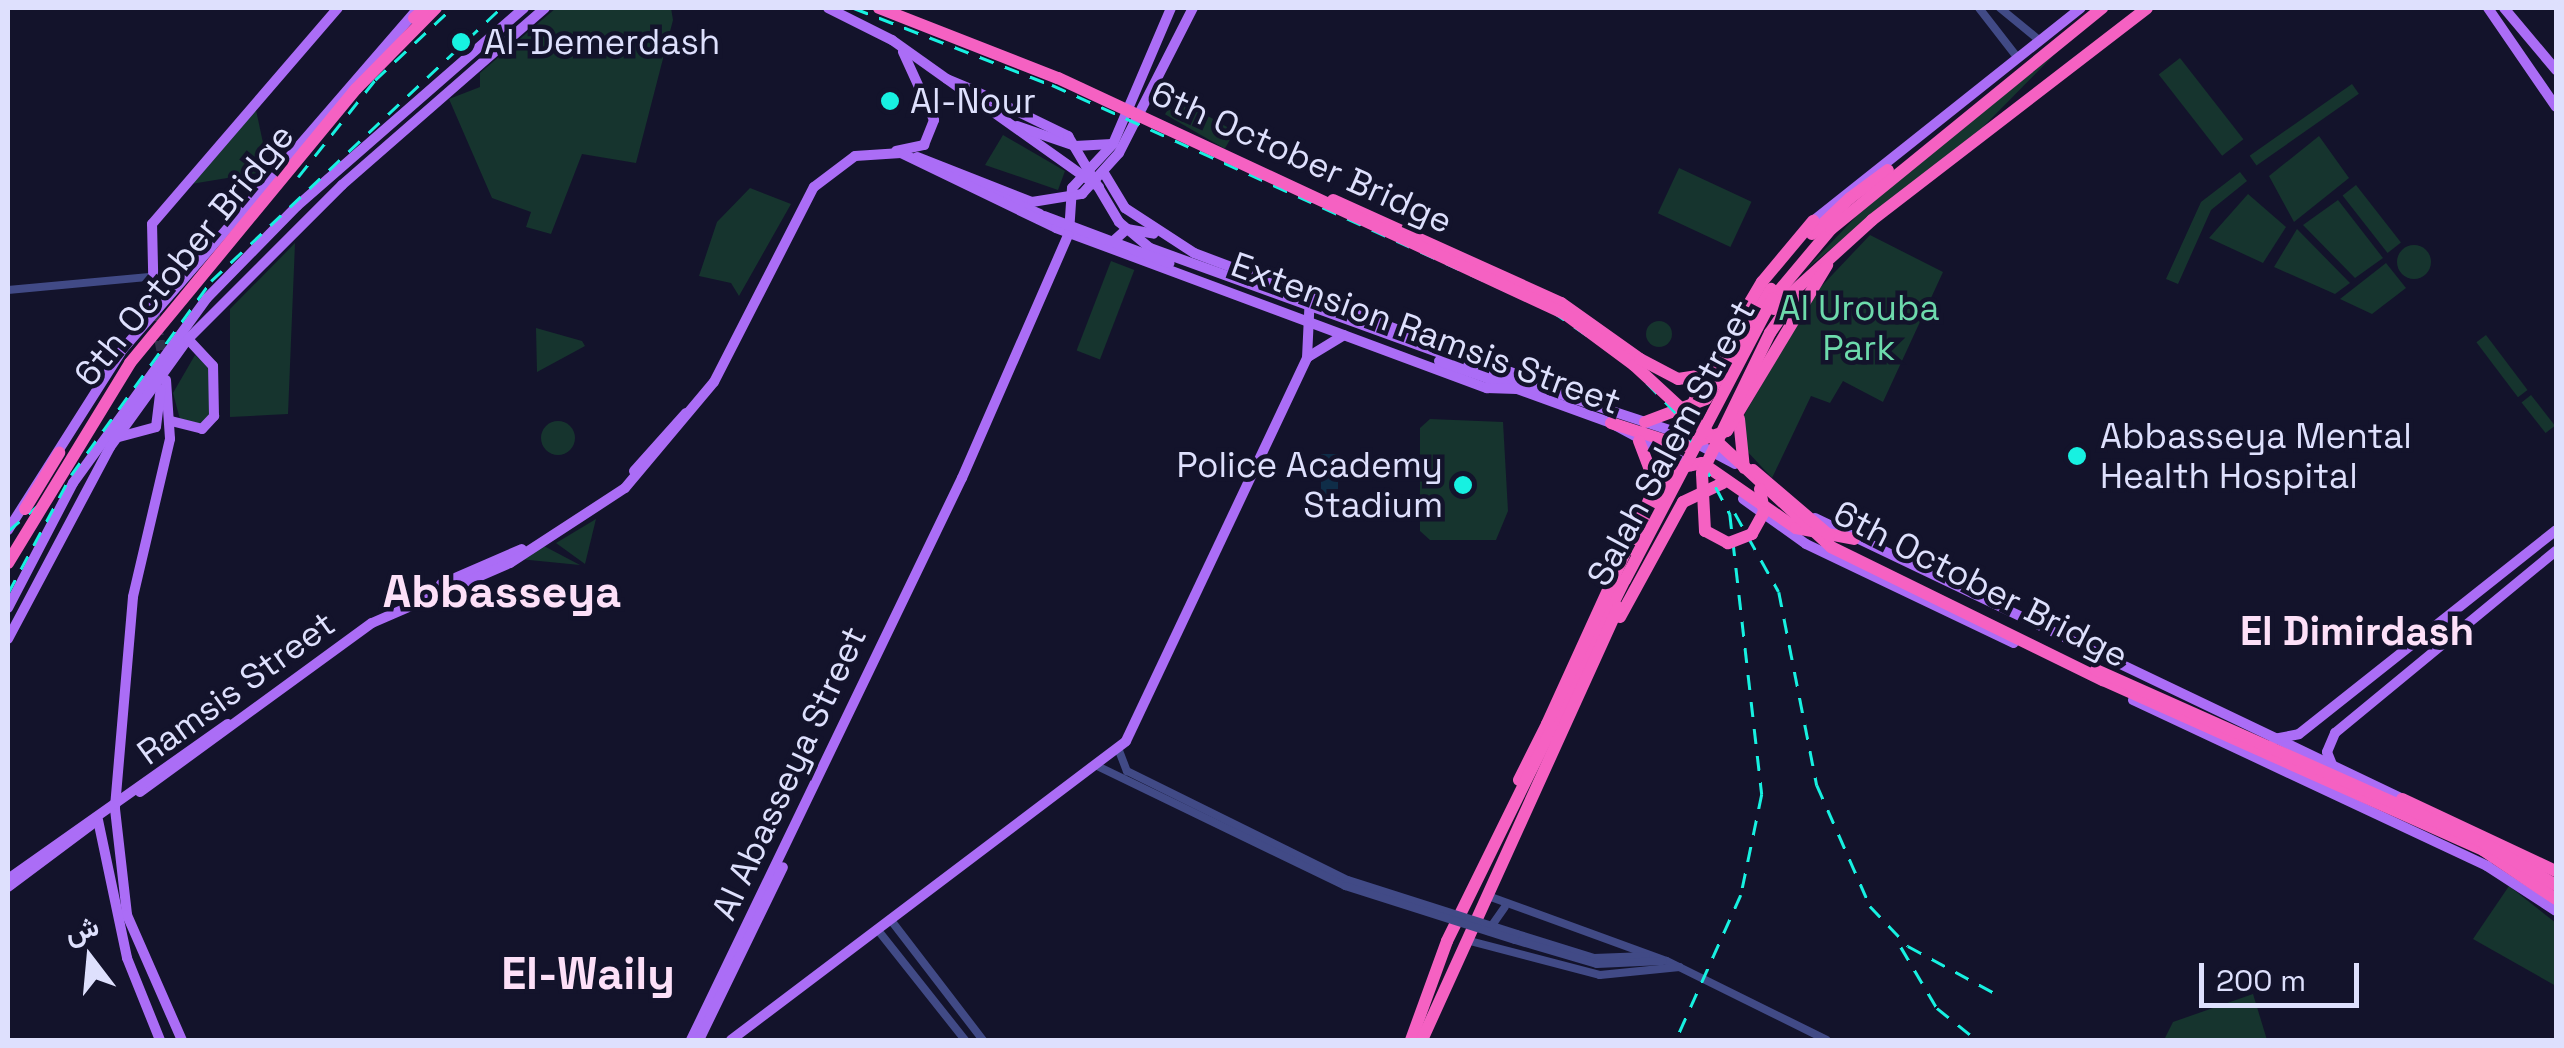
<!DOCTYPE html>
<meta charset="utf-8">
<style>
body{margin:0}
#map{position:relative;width:2564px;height:1048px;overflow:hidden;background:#13132b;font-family:"Space Grotesk",Vazirmatn,sans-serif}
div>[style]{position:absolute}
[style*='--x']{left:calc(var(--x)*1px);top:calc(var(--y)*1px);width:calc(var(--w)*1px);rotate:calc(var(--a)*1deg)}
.green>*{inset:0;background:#16342e;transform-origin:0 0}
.round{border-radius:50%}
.water>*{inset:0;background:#0f2d48;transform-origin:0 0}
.major-tunnel>*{height:10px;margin-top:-5px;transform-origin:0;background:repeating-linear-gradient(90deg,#31324a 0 10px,transparent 0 15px)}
.minor>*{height:8px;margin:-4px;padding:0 4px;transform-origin:4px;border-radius:4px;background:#414a86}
.major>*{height:10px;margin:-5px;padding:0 5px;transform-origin:5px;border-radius:5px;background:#ab6df6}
.highway>*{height:12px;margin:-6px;padding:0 6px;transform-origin:6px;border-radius:6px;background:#f561c2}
.rail>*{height:2.5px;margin-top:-1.25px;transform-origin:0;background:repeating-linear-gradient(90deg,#17f1e1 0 15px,transparent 0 27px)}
.minor-bridge>*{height:8px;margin:-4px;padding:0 4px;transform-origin:4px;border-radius:4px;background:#414a86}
.major-bridge>*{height:10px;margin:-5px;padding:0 5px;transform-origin:5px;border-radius:5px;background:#ab6df6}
.highway-bridge>*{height:12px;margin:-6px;padding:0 6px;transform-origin:6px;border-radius:6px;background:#f561c2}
.dots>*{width:28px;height:28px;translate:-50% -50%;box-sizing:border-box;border:5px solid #13132b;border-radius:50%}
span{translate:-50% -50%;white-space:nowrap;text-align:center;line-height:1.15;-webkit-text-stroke:9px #13132b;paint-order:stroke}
.poi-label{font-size:35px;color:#dee0fd}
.left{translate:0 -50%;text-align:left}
.right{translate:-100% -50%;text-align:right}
.street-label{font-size:35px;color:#dee0fd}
.park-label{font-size:35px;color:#6ddaac}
.quarter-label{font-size:40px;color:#fde0f8;font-weight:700}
.district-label{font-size:45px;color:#fde0f8;font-weight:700}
.frame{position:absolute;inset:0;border:10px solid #dee0fd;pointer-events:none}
.north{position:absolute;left:40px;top:908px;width:100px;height:100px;-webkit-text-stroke:8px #13132b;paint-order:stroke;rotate:344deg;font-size:28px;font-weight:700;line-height:40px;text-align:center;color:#dee0fd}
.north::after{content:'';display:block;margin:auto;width:35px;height:45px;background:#dee0fd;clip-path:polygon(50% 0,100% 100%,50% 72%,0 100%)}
.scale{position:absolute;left:2199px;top:963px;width:160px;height:45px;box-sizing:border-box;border:5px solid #dee0fd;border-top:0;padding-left:12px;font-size:30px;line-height:35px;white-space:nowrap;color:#dee0fd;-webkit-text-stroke:8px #13132b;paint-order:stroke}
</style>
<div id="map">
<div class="green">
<i style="clip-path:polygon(556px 8px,671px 8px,673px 20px,636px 163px,582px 154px,551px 234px,526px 227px,531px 212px,492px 198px,449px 99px,480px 87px,480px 73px)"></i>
<i style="clip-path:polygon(2054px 55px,1982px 128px,1806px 269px,1869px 203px)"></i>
<i style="left:2180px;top:58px;width:103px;height:27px;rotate:52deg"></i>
<i style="left:2352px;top:84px;width:12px;height:125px;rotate:55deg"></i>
<i style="left:1175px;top:97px;width:69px;height:20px;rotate:30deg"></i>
<i style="clip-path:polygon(256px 110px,269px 171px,191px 184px)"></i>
<i style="clip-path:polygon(1003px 135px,1065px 171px,1058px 190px,985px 165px)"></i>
<i style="clip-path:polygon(2319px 136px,2349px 178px,2294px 222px,2269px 176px)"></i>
<i style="left:1679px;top:168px;width:80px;height:50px;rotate:25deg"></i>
<i style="clip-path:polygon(2240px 172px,2247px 181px,2211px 210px,2178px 284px,2166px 279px,2201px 202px)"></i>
<i style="left:2356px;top:185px;width:73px;height:17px;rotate:52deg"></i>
<i style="clip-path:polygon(750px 188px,791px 204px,739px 296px,731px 283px,699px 276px,717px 222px)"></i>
<i style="clip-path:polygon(2248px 194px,2286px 227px,2263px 263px,2209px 238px)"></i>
<i style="clip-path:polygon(2338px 200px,2383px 258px,2355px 278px,2303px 225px)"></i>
<i style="clip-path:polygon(2297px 229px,2350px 283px,2335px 294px,2274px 267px)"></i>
<i style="clip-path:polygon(1870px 235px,1943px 272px,1883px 402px,1843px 381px,1830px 403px,1811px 396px,1772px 478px,1746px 450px,1743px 417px,1815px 293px)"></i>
<i style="clip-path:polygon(295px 243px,288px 414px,230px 417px,230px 309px)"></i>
<i class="round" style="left:2397px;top:245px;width:34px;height:34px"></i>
<i style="left:1111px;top:261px;width:25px;height:96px;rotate:21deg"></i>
<i style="clip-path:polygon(2386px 263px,2406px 288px,2372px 314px,2340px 299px)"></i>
<i class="round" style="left:1646px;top:321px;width:26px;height:26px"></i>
<i style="clip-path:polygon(536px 328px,582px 341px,585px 346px,537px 372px)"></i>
<i style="left:2486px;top:335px;width:69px;height:12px;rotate:53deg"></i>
<i style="clip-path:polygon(195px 355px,209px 368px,211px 411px,202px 426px,181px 423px,173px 393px)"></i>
<i style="left:2531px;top:395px;width:39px;height:12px;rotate:52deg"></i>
<i style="clip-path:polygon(1430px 419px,1503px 422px,1508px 511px,1496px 540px,1430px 540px,1420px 531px,1420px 428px)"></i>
<i class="round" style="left:541px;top:421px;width:34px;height:34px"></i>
<i style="clip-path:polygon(596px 519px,585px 564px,556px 543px)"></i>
<i style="clip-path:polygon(542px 545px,580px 565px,519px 559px)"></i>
<i style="clip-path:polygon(2509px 886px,2556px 923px,2556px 986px,2473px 939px)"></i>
<i style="clip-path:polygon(2253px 994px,2267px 1040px,2164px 1040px,2173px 1022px)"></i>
</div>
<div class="water">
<i style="left:1321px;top:454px;width:17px;height:41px"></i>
</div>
<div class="major-tunnel">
<i style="--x:154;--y:311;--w:54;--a:79.3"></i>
</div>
<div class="minor">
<i style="--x:1979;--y:8;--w:62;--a:52.2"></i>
<i style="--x:2000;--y:8;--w:50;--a:39.4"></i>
<i style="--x:8;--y:290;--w:142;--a:-5.3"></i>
<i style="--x:1118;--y:748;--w:25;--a:69"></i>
<i style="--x:1127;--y:771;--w:246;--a:26.3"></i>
<i style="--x:1095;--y:765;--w:278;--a:25.8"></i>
<i style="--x:1488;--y:896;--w:190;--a:20"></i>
<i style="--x:1667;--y:961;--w:178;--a:26.3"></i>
<i style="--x:890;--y:919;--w:153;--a:52.5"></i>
<i style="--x:877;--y:929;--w:142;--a:51.6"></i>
<i style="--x:1488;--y:931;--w:29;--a:-55"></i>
<i style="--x:1517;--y:934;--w:81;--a:17.3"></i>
<i style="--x:1594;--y:958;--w:52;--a:-2.2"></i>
<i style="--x:1466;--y:940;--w:138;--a:14.6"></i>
<i style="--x:1600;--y:975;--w:80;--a:-5.7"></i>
<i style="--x:1515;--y:940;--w:85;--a:16.3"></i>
<i style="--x:1597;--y:964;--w:66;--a:-2.6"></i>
</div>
<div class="major">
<i style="--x:828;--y:8;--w:72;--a:26.6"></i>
<i style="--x:892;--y:40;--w:254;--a:35.4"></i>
<i style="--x:2488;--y:8;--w:120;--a:55.5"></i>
<i style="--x:2504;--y:8;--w:81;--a:50"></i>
<i style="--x:947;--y:79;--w:28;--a:23"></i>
<i style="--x:1017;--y:126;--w:61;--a:19"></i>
<i style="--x:1075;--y:146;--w:37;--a:-3"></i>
<i style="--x:896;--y:151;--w:29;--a:-12"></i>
<i style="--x:924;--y:145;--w:27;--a:-68"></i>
<i style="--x:934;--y:120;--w:75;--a:-114.5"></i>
<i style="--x:917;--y:157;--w:123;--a:21.4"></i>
<i style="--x:1032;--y:202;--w:51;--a:-9.1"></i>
<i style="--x:1082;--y:194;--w:55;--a:-47.9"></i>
<i style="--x:1119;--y:153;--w:163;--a:-63"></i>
<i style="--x:1104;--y:173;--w:41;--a:59"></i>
<i style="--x:1125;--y:208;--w:82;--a:33.1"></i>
<i style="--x:1194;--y:253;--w:360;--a:20.6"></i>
<i style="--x:991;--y:193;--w:53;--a:23.2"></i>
<i style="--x:1813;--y:221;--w:342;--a:-38.5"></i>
<i style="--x:1109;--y:245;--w:24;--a:-42"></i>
<i style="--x:1127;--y:229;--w:27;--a:10"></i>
<i style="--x:154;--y:311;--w:87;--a:-91.3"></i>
<i style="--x:152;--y:224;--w:285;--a:-49.3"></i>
<i style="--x:1308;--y:357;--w:42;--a:-31.4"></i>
<i style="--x:1490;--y:371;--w:193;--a:18.2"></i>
<i style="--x:1673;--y:431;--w:70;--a:28"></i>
<i style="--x:1487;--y:378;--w:132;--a:19.9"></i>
<i style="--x:1611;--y:423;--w:91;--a:28.3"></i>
<i style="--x:166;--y:380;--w:59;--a:86.1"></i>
<i style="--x:170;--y:439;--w:162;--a:103.2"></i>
<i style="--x:133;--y:597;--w:213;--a:94.9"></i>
<i style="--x:115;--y:809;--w:107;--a:83.5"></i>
<i style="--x:127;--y:915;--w:137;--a:66.3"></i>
<i style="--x:171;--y:421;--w:32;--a:14"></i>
<i style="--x:202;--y:429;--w:18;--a:-47"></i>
<i style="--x:214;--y:416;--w:50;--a:-91.1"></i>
<i style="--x:213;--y:366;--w:37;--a:-133"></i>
<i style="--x:119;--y:437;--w:38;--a:-15"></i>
<i style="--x:156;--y:427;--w:38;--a:-83"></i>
<i style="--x:634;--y:471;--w:78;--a:-48.1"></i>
<i style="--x:1743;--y:499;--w:77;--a:35.5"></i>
<i style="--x:1806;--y:544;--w:230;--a:25.5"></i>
<i style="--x:1815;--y:518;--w:658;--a:25.55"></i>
<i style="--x:8;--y:530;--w:214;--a:-57.6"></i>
<i style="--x:123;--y:349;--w:449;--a:-49.1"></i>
<i style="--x:441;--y:584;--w:88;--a:-23.4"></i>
<i style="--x:8;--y:608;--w:141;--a:-62.5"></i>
<i style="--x:73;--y:483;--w:228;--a:-54.1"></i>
<i style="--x:207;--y:298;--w:129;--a:-45.6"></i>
<i style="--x:297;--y:206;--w:301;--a:-41.1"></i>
<i style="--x:8;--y:639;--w:217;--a:-62"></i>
<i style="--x:110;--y:447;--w:133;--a:-54.2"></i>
<i style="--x:188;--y:339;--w:218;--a:-45"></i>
<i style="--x:342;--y:185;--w:269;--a:-41.1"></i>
<i style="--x:2133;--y:700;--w:391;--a:25.1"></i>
<i style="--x:2487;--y:866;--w:82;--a:33.1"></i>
<i style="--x:2274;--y:739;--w:25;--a:-11"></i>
<i style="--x:2299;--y:734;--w:328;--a:-38.4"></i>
<i style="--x:2333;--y:767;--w:16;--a:-112"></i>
<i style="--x:2327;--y:752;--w:21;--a:-67"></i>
<i style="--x:2335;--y:733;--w:286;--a:-39.5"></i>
<i style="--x:140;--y:792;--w:287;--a:-36.1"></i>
<i style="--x:372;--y:623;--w:150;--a:-23.5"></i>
<i style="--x:510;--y:563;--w:137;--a:-33.1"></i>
<i style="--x:625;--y:488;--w:138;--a:-50"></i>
<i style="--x:714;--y:382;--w:219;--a:-62.9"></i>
<i style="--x:814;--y:187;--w:51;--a:-37.1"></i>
<i style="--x:855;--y:156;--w:46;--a:-3.7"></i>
<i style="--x:901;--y:153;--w:172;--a:25.8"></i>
<i style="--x:1056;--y:228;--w:460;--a:20.4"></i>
<i style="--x:1487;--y:388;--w:30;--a:2"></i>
<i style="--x:98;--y:820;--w:141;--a:78.1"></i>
<i style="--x:127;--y:958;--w:88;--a:68.1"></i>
<i style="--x:8;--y:887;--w:104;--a:-36.8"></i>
<i style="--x:691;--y:1040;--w:624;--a:-64.26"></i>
<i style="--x:962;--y:478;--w:267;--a:-66.4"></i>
<i style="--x:1069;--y:233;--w:45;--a:-86.2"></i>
<i style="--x:1072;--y:188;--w:60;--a:-47"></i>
<i style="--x:1113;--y:144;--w:148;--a:-66.9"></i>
<i style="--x:699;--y:1040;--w:192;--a:-64.1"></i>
<i style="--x:731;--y:1040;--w:495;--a:-37.1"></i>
<i style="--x:1126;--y:741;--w:424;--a:-64.7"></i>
<i style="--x:1307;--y:358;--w:63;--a:-87.3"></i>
</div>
<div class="highway">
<i style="--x:414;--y:18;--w:16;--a:-40"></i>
<i style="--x:1850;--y:198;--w:47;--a:-36.4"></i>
<i style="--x:1333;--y:200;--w:250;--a:24.3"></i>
<i style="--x:1561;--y:303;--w:97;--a:35.3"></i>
<i style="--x:1773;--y:298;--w:90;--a:-50"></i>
<i style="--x:1831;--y:229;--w:350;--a:-39.2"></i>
<i style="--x:1774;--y:309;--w:132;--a:-42.2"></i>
<i style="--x:1872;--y:220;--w:347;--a:-37.6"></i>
<i style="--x:1770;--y:333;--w:42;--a:-55.6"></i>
<i style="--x:1739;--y:419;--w:49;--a:84.2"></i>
<i style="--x:1645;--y:422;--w:65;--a:-20.7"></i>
<i style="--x:1706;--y:399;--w:128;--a:-59.4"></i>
<i style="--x:1611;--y:423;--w:76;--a:17.7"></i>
<i style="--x:1683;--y:446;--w:46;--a:-18.8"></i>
<i style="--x:1727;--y:431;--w:194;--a:-58.9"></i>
<i style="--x:1660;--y:496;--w:36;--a:-53"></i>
<i style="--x:1682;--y:467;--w:20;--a:-11"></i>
<i style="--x:1702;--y:463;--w:114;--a:34.7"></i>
<i style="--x:1796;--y:528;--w:59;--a:10.7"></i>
<i style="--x:1634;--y:550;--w:60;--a:-64.3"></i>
<i style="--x:1660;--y:496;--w:59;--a:-110.9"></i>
<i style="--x:1620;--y:617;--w:131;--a:-61.3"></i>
<i style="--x:1683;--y:502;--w:44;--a:-25.4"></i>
<i style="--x:2103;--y:680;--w:416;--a:24.1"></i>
<i style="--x:2483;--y:850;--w:88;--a:33.9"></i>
<i style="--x:1519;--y:780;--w:63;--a:-63.4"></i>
<i style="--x:2402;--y:799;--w:170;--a:25.1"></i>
<i style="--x:1411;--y:1040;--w:105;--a:-70"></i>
<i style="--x:1447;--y:941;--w:402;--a:-63.8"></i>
<i style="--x:1422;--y:1040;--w:475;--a:-65.6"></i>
</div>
<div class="rail">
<i style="--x:854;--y:8;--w:212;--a:21.3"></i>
<i style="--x:1052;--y:85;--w:549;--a:24.32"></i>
<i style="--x:1552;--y:311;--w:92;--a:34.4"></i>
<i style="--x:1628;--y:363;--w:72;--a:46.1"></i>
<i style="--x:1678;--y:415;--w:112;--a:62.3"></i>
<i style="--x:1730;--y:514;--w:282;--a:83.5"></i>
<i style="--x:1762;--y:794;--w:103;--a:101.7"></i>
<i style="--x:1741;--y:895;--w:159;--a:114.1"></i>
<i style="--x:298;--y:177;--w:124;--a:-51.6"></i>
<i style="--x:375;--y:80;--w:105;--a:-43.1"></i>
<i style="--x:1735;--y:513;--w:90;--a:60.9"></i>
<i style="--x:1779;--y:592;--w:197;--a:78.9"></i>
<i style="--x:1817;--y:785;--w:132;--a:66.3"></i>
<i style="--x:1870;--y:906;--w:55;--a:46.5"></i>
<i style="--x:1908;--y:946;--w:105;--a:28.5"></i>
<i style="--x:8;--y:531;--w:54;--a:-40.5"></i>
<i style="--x:8;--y:593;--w:134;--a:-61.9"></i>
<i style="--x:71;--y:475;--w:239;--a:-54.2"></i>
<i style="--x:211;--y:281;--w:398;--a:-43.3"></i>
<i style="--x:1901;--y:947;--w:71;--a:59.5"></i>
<i style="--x:1937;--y:1008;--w:51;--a:38.7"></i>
</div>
<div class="minor-bridge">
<i style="--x:1348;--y:880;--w:177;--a:17.7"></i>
<i style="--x:1345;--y:886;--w:178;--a:17.6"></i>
</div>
<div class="major-bridge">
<i style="--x:973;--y:90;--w:106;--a:25.8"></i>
<i style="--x:1068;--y:136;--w:100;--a:59.3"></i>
<i style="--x:1119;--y:222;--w:40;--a:40"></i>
<i style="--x:1150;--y:248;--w:362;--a:19.9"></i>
<i style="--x:1044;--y:216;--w:134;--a:20.6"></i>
<i style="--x:1439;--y:361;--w:51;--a:19.5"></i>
<i style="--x:8;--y:879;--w:269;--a:-35.2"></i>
</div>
<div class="highway-bridge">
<i style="--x:879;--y:8;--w:192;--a:21.4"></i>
<i style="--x:1058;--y:78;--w:559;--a:24.96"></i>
<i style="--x:1565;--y:314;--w:86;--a:36.5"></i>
<i style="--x:1634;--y:365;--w:268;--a:42.7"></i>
<i style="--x:1831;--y:547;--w:303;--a:26.1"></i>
<i style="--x:1812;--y:234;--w:52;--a:-43.5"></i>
<i style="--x:1640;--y:359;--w:43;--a:27.8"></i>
<i style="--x:1678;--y:379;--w:30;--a:-9"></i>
<i style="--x:1753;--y:470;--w:100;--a:40.5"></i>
<i style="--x:1760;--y:489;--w:23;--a:80"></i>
<i style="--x:1764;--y:512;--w:25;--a:119"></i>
<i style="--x:1752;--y:534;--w:26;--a:159"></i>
<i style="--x:1728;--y:543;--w:26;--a:-152"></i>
<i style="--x:1705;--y:531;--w:58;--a:-93"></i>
<i style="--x:1702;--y:473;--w:156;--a:-64.1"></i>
<i style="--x:25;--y:509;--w:66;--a:-58.7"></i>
<i style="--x:8;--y:563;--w:234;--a:-58.6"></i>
<i style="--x:130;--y:363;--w:355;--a:-50.5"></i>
<i style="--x:356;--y:89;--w:114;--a:-45.4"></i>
<i style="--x:1625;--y:580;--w:318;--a:-62.3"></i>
<i style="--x:2096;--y:670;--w:425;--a:24"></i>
<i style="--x:2484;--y:843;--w:83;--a:30.3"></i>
<i style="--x:1547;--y:724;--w:378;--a:-65.5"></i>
<i style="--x:1704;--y:380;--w:114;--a:-59.4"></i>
<i style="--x:1762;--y:282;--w:80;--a:-50.1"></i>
</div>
<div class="dots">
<i style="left:461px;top:42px;background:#17f1e1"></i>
<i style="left:890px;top:101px;background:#17f1e1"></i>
<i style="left:2077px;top:456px;background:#17f1e1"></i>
<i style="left:1463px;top:485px;background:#17f1e1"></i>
</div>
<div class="poi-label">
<span class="left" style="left:484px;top:42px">Al-Demerdash</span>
<span class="left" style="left:910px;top:101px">Al-Nour</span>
<span class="left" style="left:2100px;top:456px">Abbasseya Mental<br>Health Hospital</span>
<span class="right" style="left:1443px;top:485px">Police Academy<br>Stadium</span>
</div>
<div class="street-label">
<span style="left:1302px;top:157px;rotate:24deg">6th October Bridge</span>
<span style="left:184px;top:255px;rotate:-51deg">6th October Bridge</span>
<span style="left:1426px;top:333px;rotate:20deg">Extension Ramsis Street</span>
<span style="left:1671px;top:443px;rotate:-62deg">Salah Salem Street</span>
<span style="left:1981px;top:584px;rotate:27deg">6th October Bridge</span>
<span style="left:236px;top:688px;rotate:-36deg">Ramsis Street</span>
<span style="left:789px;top:773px;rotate:-65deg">Al Abasseya Street</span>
</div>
<div class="park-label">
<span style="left:1859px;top:328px">Al Urouba<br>Park</span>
</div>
<div class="quarter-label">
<span style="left:2357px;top:632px">El Dimirdash</span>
</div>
<div class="district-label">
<span style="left:502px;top:592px">Abbasseya</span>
<span style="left:588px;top:974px">El-Waily</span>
</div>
<div class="frame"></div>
<div class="north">ش</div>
<div class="scale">200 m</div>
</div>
